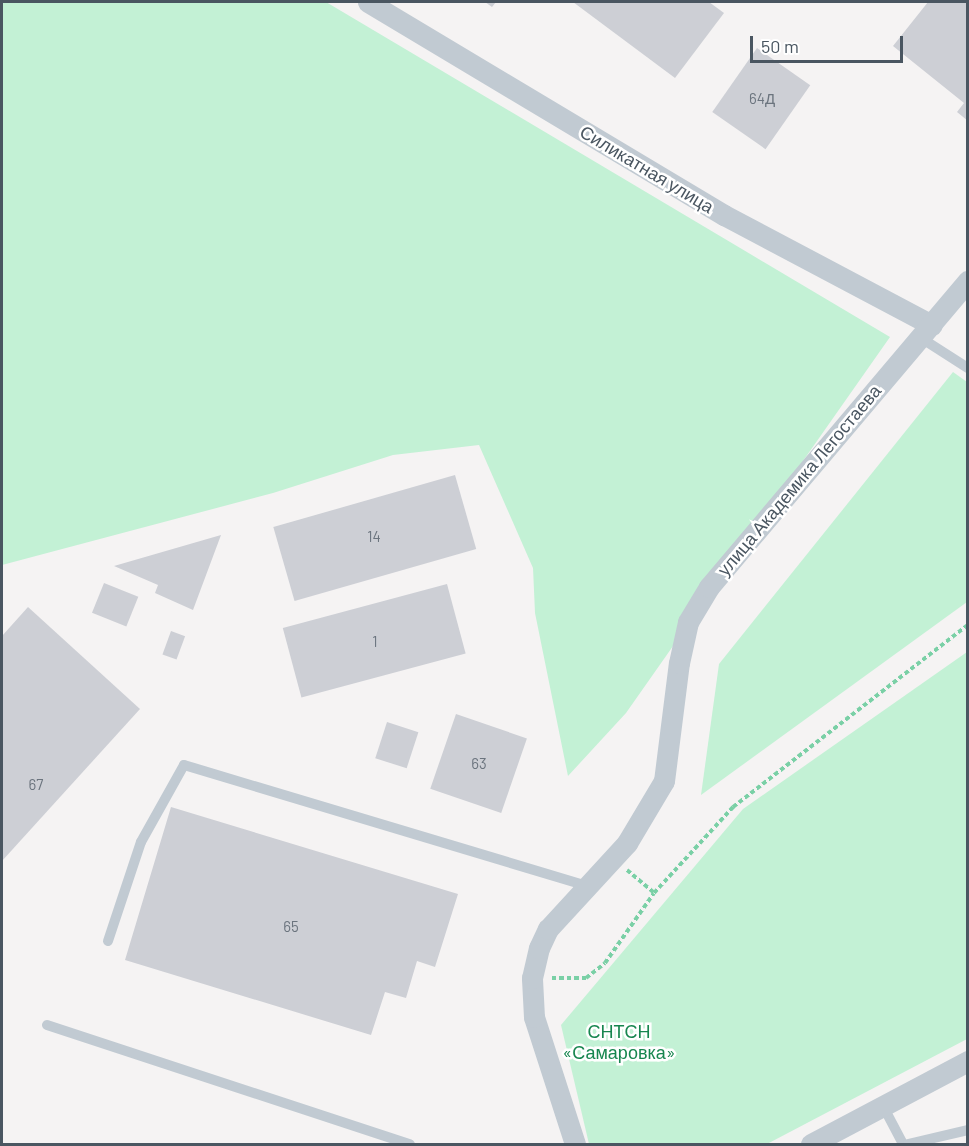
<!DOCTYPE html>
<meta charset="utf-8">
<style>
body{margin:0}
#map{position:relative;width:969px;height:1146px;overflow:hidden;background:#f5f3f3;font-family:Barlow,sans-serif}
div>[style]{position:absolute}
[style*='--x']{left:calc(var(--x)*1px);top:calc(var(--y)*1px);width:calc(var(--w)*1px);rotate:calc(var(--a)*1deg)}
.green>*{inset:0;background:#c3f1d5}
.building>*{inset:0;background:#cdcfd5;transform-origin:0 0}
.path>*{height:4px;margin-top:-2px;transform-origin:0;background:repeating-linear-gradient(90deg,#7ad0a6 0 4.5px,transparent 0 7.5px)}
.lane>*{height:10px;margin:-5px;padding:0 5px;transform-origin:5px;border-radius:5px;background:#c1cad2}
.street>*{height:21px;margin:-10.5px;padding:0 10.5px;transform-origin:10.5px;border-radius:10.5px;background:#c1cad2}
span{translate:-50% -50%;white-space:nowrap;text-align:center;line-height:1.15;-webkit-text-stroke:5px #fff;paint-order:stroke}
.number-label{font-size:15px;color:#6b747e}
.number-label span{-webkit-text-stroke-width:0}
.street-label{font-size:18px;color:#4a5661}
.park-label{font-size:18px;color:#17864f}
.frame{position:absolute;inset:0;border:3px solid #4a5661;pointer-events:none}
.scale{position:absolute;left:750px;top:36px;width:153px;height:27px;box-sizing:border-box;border:3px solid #4a5661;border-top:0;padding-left:8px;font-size:18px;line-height:21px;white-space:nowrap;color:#4a5661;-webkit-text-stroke:4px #fff;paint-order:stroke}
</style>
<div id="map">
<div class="green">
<i style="clip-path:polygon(2px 2px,326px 2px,890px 337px,626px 713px,568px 776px,535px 613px,533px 568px,479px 445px,393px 455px,273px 493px,2px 565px)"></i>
<i style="clip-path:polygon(953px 372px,967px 382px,967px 602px,701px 795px,719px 664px)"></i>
<i style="clip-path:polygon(967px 652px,967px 1039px,767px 1144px,589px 1144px,561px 1025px,743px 809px)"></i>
</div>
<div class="building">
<i style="clip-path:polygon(485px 2px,496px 2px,492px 7px)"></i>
<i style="clip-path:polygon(573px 2px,709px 2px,724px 13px,675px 78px)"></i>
<i style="clip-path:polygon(928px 2px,968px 2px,968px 121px,957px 112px,964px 103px,893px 46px)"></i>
<i style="left:757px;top:48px;width:65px;height:78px;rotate:35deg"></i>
<i style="left:455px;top:475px;width:77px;height:189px;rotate:74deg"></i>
<i style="clip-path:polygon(221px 535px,193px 610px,155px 593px,158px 585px,114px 566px)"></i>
<i style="left:104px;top:583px;width:37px;height:32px;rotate:22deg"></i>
<i style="left:447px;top:584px;width:72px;height:170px;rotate:75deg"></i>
<i style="clip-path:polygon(28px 607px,140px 709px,2px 861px,2px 636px)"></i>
<i style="left:171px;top:631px;width:15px;height:25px;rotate:20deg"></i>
<i style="left:456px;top:714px;width:75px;height:79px;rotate:19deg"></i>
<i style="left:387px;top:722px;width:33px;height:38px;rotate:18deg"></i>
<i style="clip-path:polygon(171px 807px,458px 894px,435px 967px,417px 961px,406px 998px,385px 992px,371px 1035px,125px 960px)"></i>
</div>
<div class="path">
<i style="--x:627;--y:870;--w:35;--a:40"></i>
<i style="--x:552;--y:978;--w:34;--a:0"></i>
<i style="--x:586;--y:978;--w:24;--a:-38"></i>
<i style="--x:605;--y:963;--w:85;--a:-55"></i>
<i style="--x:654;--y:893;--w:117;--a:-47.4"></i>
<i style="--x:733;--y:807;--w:297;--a:-37.8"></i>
</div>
<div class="lane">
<i style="--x:921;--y:338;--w:56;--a:32.6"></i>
<i style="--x:108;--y:941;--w:104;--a:-71.6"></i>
<i style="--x:141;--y:842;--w:88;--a:-60.8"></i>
<i style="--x:184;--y:765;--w:421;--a:16.7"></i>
<i style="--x:47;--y:1025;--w:382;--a:18.2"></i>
<i style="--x:883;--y:1106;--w:43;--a:62.2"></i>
<i style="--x:908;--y:1144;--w:62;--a:-13.1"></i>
</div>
<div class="street">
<i style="--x:368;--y:2;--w:415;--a:30.9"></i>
<i style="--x:724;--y:215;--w:235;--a:27.9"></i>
<i style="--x:575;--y:1144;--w:133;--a:-107.9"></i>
<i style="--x:534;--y:1017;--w:39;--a:-93"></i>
<i style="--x:532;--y:978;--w:31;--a:-77"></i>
<i style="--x:539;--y:948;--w:21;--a:-65"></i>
<i style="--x:548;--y:929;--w:117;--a:-47.4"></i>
<i style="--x:627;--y:843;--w:72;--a:-59.2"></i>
<i style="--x:664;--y:781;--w:119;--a:-82.8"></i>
<i style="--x:679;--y:663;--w:42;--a:-77.6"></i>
<i style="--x:688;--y:622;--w:41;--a:-59"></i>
<i style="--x:709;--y:587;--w:401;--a:-49.8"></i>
<i style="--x:811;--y:1144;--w:178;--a:-27.9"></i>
</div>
<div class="number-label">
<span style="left:762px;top:99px">64Д</span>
<span style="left:374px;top:537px">14</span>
<span style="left:375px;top:642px">1</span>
<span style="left:479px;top:764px">63</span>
<span style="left:36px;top:785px">67</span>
<span style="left:291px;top:927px">65</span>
</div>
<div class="street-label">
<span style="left:647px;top:169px;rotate:31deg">Силикатная улица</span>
<span style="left:799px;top:480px;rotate:-50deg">улица Академика Легостаева</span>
</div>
<div class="park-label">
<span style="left:619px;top:1042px">СНТСН<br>«Самаровка»</span>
</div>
<div class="frame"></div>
<div class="scale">50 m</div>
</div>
